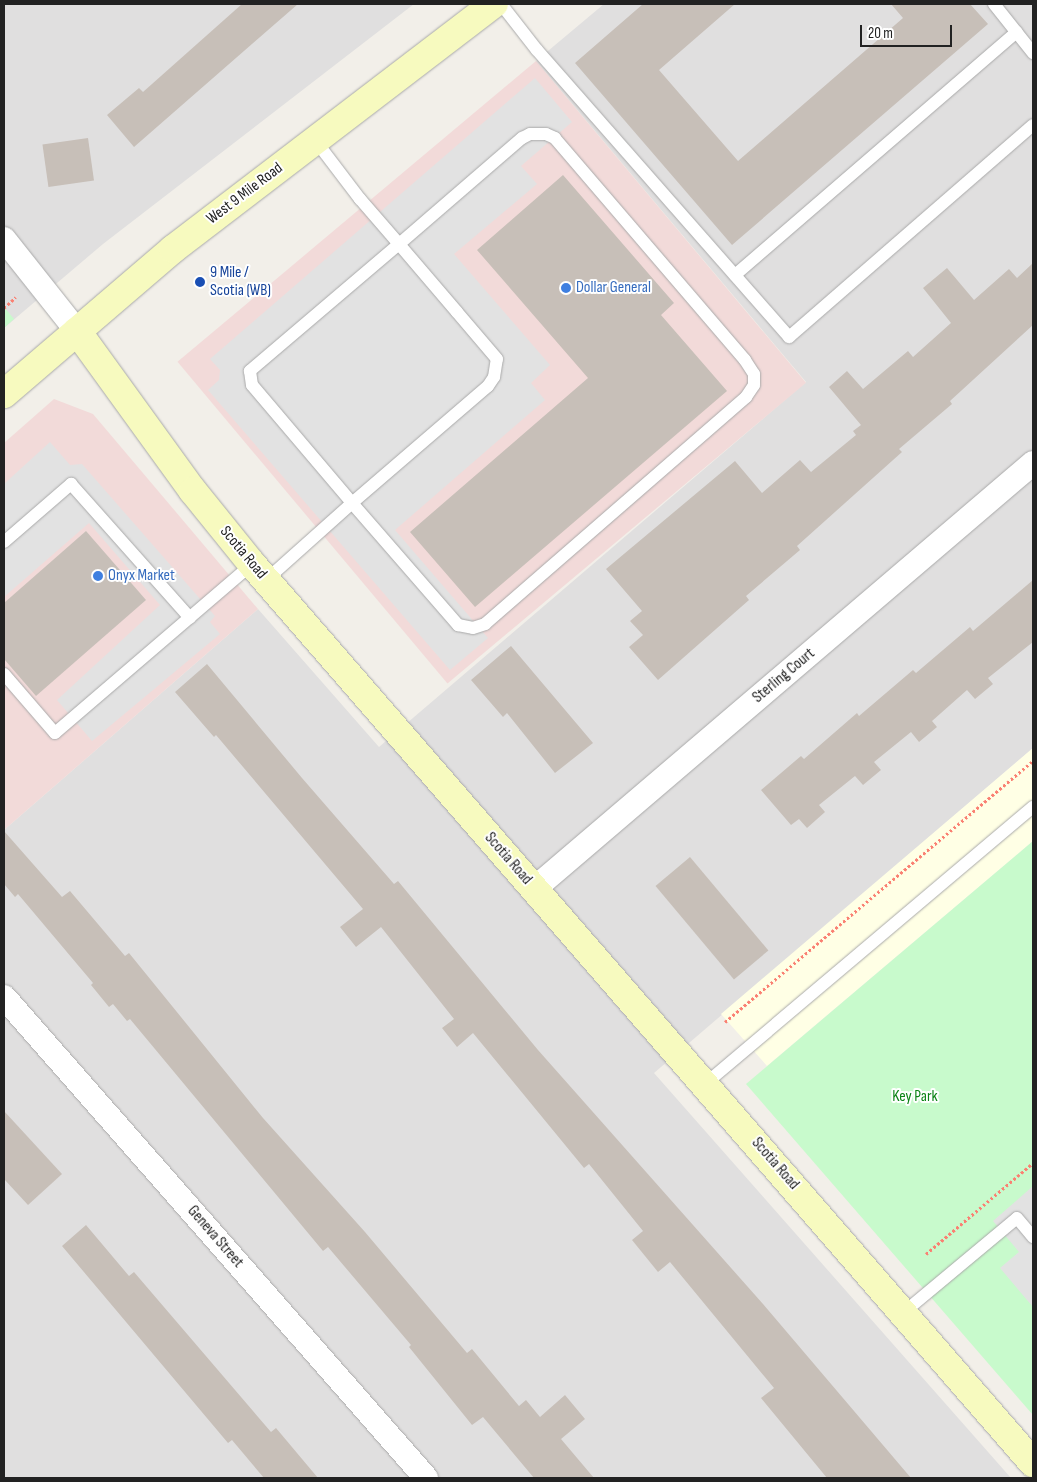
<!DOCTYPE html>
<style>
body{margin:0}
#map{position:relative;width:1037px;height:1482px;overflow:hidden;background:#f2efe9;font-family:"Sofia Sans Condensed",sans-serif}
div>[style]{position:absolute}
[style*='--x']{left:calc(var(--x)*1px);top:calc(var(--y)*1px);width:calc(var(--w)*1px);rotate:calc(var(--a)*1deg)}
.residential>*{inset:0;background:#e0dfdf}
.commercial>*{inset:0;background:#f2dad9;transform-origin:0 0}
.education>*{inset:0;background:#ffffe5}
.park>*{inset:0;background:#c8facc}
.parking>*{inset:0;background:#e2e2e2}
.building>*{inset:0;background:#c7bfb8;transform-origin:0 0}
.path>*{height:3px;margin-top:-1.5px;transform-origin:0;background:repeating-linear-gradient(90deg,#fa8072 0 2.5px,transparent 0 5px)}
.roads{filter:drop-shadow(0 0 1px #a9a9a9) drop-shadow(0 0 1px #a9a9a9)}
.lane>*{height:12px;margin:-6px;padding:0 6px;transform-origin:6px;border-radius:6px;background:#fff}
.street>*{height:24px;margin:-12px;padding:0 12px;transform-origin:12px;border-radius:12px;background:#fff}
.secondary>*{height:28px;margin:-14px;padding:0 14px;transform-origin:14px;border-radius:14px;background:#f7fabf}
.dots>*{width:14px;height:14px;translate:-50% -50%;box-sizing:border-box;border:2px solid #fff;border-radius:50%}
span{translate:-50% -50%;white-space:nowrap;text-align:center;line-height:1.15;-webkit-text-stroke:4px #fff;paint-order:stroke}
.street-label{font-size:16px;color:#222}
.transit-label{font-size:16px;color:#164399}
.left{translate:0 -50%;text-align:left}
.shop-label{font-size:16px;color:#366cbe}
.park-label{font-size:16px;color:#0c8416}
.frame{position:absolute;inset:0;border:5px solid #222;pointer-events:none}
.scale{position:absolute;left:860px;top:25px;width:92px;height:22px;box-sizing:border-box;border:2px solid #222;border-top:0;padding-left:6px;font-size:15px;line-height:18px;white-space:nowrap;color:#222;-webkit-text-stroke:4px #fff;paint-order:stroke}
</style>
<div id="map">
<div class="residential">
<i style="clip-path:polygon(4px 4px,414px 4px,103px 244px,4px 328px)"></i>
<i style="clip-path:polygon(604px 4px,1033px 4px,1033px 748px,654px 1073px,1011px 1478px,4px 1478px,4px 830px,258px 609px,379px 747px,806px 382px,536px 61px)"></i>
</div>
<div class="commercial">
<i style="left:536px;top:61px;width:420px;height:468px;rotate:50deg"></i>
<i style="clip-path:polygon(54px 399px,93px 414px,258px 609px,4px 830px,4px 443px)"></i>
</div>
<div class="education">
<i style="clip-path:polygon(1033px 748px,1033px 841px,767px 1066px,721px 1014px)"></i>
</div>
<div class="park">
<i style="clip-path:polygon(4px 307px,14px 319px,4px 328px)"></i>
<i style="clip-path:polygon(1033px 841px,1033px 1415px,746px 1084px)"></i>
</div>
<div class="parking">
<i style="clip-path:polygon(535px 78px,572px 122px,521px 166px,537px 184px,454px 254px,550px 365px,531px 383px,545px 400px,395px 530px,488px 638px,450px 670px,208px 390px,219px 380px,220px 370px,210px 359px)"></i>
<i style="clip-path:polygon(50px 442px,70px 465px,82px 464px,215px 616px,210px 622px,220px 634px,92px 741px,57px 700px,160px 605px,89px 523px,4px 597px,4px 484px)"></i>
<i style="clip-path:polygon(1033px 1186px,1033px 1307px,1000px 1268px,1019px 1252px,993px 1221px)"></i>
</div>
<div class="building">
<i style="clip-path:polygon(242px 4px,298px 4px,134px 147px,107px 115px,139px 88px,143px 92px)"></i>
<i style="clip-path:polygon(643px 4px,735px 4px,659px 70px,738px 161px,903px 18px,891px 4px,970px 4px,988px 24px,732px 245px,575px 63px)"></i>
<i style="left:88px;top:138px;width:43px;height:46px;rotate:82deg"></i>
<i style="clip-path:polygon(563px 175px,674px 303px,661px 315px,727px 391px,475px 607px,410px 532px,588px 378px,477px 250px)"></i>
<i style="clip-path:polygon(1033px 263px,1033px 325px,950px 401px,952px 404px,899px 449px,902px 452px,797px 546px,800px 550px,746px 596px,749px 600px,658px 680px,629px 647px,643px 635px,630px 621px,642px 611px,606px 569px,735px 461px,762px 493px,800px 460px,811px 472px,856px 435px,853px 431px,861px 425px,829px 387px,847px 371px,863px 389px,908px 351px,913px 357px,951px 323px,923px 288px,947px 268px,974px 300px,1009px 269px,1017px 278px)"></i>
<i style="clip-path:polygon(86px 531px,146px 600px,36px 696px,4px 659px,4px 603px)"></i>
<i style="clip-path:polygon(1033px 580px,1033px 642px,988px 678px,993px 684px,975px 699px,967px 690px,932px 721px,937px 727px,919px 742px,911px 732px,874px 762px,881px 770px,863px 785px,855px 776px,819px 805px,825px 812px,807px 828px,799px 819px,791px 825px,761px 790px,801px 756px,804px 759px,857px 713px,859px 716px,913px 670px,916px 673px,970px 627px,973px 631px)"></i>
<i style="clip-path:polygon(511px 646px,593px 743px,555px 773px,507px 713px,503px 717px,471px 680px)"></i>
<i style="clip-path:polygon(207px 664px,302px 778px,394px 884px,398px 881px,538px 1050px,763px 1304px,911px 1478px,827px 1478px,761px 1398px,774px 1388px,670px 1262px,658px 1272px,632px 1240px,643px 1231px,589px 1164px,584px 1168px,473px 1033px,457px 1047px,442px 1028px,454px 1019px,381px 927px,356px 947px,340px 927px,363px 909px,216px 735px,214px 737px,175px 692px)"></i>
<i style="clip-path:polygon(4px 831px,62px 897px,70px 891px,125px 956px,129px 953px,263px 1118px,365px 1232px,467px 1353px,472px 1349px,519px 1406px,526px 1400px,540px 1417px,565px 1395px,585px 1419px,561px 1439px,594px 1478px,534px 1478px,483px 1417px,472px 1425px,409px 1347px,411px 1345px,328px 1247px,323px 1251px,130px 1019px,127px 1021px,113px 1004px,109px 1007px,91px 985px,93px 983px,18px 894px,15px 897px,4px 884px)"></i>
<i style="left:690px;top:857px;width:122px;height:45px;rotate:50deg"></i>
<i style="clip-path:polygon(4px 1111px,62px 1174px,28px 1205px,4px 1179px)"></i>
<i style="clip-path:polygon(86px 1225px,129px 1276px,134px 1272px,271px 1432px,276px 1428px,318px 1478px,264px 1478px,232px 1440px,228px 1443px,62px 1246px)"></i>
</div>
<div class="path">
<i style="--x:4;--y:308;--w:16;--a:-43"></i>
<i style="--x:725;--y:1022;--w:404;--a:-40.3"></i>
<i style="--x:926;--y:1254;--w:140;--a:-40.4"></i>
</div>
<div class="roads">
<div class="lane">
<i style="--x:501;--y:4;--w:58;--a:52"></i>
<i style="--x:537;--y:50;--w:382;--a:48.7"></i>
<i style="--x:789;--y:337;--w:323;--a:-41"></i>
<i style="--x:994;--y:4;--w:63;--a:51.5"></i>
<i style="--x:735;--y:275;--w:372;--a:-40.8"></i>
<i style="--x:4;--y:542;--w:89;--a:-40.9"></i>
<i style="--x:71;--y:484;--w:179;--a:48.4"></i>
<i style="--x:266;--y:580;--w:115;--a:-41.8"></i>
<i style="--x:352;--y:503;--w:162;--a:49"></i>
<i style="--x:458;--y:625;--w:15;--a:11"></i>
<i style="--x:473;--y:628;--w:13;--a:-18"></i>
<i style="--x:485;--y:624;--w:346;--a:-41"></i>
<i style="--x:746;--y:397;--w:14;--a:-56"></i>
<i style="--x:754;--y:385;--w:11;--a:-90"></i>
<i style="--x:754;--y:374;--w:17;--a:-123"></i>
<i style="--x:745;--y:360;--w:292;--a:-130.6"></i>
<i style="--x:555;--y:138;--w:10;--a:-156"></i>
<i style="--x:546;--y:134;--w:16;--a:180"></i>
<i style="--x:530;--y:134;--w:9;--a:153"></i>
<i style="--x:522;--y:138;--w:162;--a:139.2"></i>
<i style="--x:399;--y:244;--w:196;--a:139.6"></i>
<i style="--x:250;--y:371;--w:14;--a:82"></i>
<i style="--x:252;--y:385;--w:155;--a:49.7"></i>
<i style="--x:352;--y:503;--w:179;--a:-40.7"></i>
<i style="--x:488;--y:386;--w:11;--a:-56"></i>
<i style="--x:494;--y:377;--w:18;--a:-81"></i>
<i style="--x:497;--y:359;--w:62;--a:-130.4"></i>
<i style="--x:457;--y:312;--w:89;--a:-130.5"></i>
<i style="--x:399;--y:244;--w:60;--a:-130.9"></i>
<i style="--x:360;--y:199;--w:74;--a:-127.3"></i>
<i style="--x:4;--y:674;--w:78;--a:49.2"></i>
<i style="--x:55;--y:733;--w:260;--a:-40.6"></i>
<i style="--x:705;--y:1084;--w:429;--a:-40.2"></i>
<i style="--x:903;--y:1313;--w:148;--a:-39.8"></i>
<i style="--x:1017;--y:1218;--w:25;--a:50"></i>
</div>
<div class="street">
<i style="--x:4;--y:239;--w:117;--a:51.6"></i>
<i style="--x:534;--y:889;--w:656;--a:-40.49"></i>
<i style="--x:4;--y:997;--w:640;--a:48.74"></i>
</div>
<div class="secondary">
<i style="--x:77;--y:331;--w:198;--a:54.1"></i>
<i style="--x:193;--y:491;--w:94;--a:51.1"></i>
<i style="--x:252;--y:564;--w:1191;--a:49.02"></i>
<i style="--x:4;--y:394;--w:223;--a:-40.6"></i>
<i style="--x:173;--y:249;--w:404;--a:-37.4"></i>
</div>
</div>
<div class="dots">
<i style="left:200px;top:282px;background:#1a4fb4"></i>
<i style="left:566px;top:288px;background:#3f7fe0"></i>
<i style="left:98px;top:576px;background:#3f7fe0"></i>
</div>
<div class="street-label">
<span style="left:245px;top:194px;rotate:-37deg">West 9 Mile Road</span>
<span style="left:243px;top:553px;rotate:50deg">Scotia Road</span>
<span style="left:784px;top:676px;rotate:-40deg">Sterling Court</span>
<span style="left:508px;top:859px;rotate:49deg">Scotia Road</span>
<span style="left:775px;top:1164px;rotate:49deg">Scotia Road</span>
<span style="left:215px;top:1237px;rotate:49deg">Geneva Street</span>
</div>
<div class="transit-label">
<span class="left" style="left:210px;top:282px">9 Mile /<br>Scotia (WB)</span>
</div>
<div class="shop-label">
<span class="left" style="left:576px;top:288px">Dollar General</span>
<span class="left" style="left:108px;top:576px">Onyx Market</span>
</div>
<div class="park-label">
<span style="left:915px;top:1097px">Key Park</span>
</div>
<div class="frame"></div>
<div class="scale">20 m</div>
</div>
